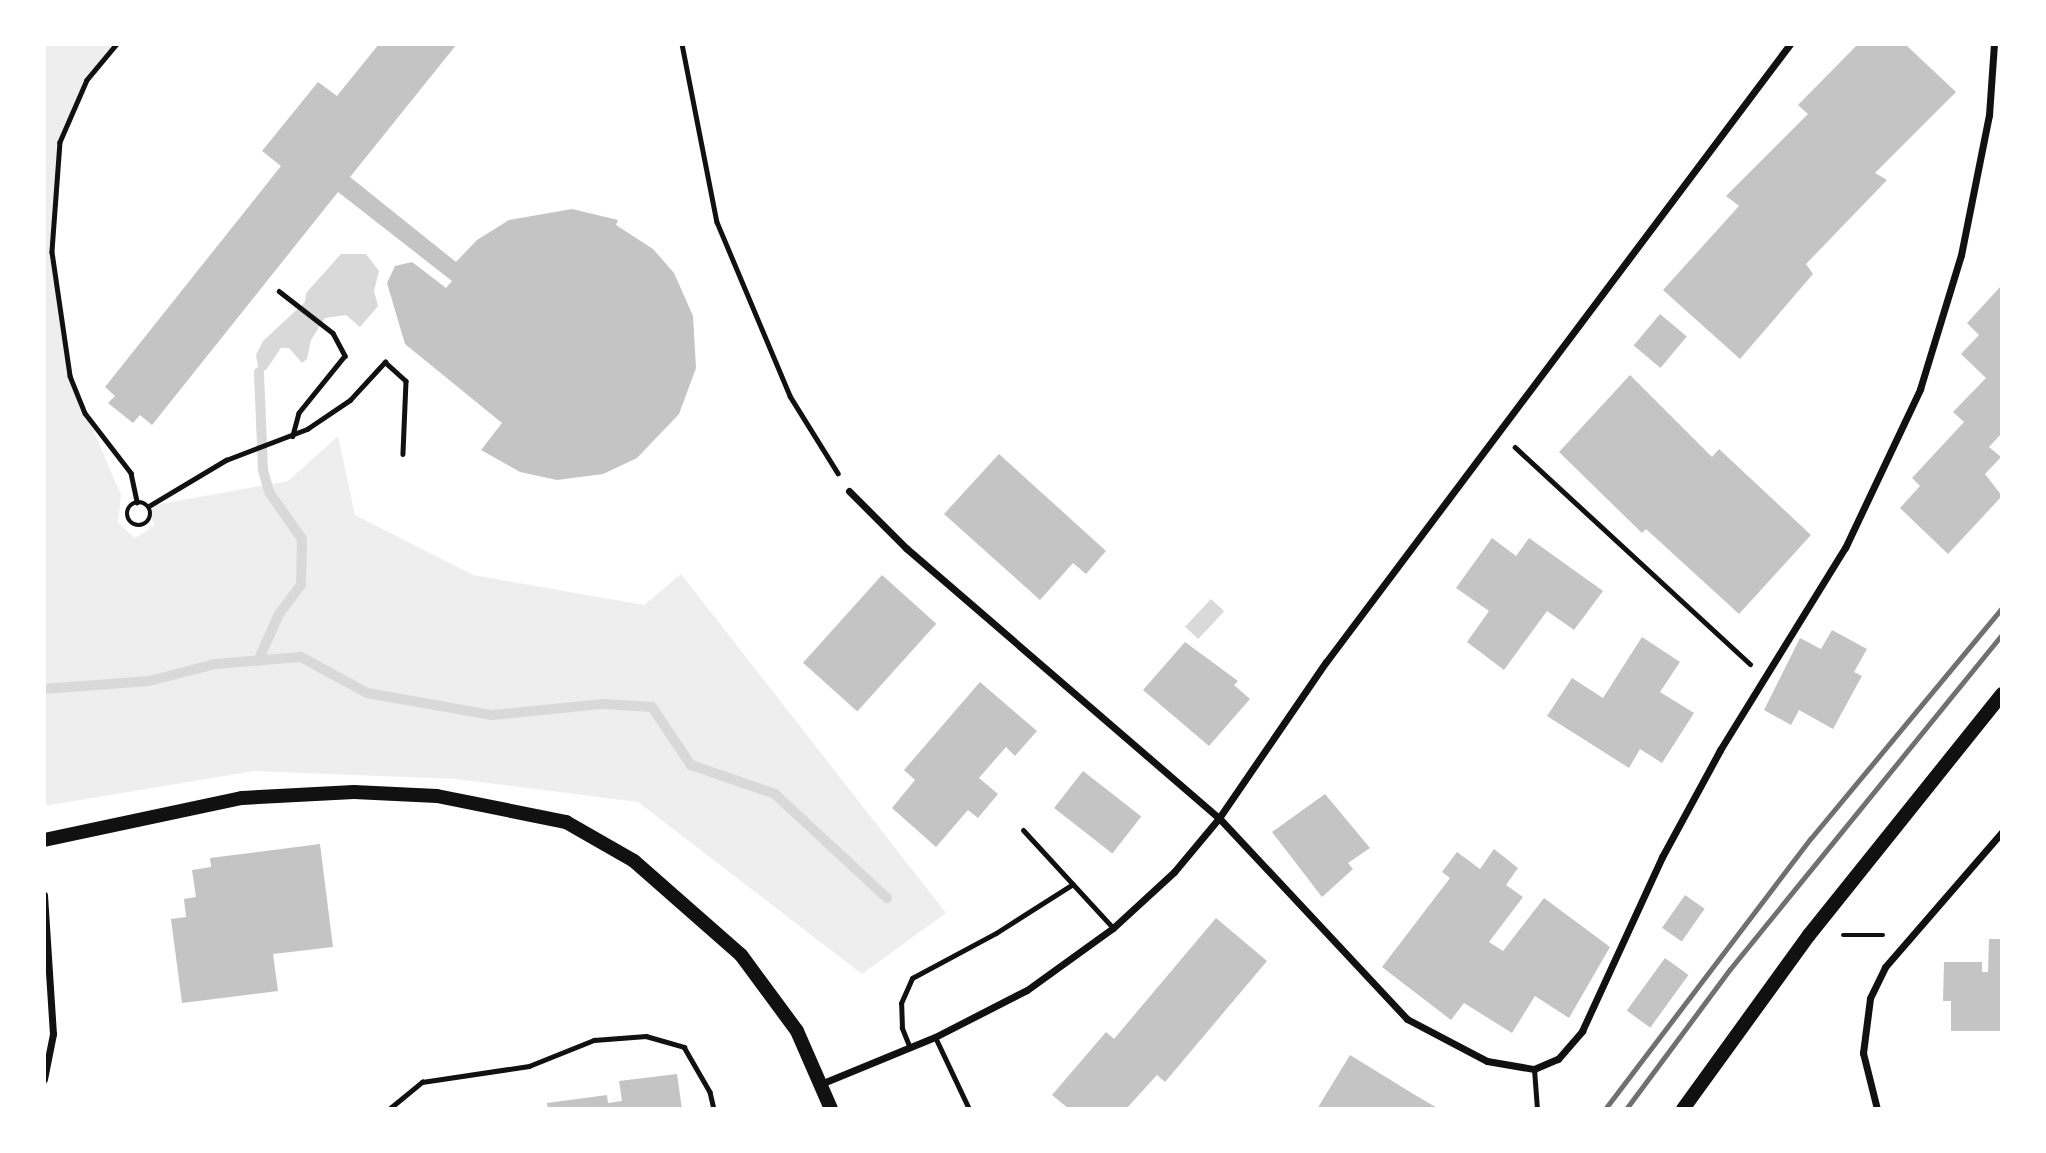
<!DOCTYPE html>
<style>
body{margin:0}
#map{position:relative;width:2046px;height:1153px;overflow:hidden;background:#fff;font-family:"Roboto Condensed",sans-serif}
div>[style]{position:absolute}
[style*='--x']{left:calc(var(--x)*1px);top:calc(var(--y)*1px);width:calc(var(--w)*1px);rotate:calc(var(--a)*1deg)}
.green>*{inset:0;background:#eee}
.water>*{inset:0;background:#d9d9d9;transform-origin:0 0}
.stream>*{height:10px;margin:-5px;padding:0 5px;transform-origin:5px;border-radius:5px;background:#d9d9d9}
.building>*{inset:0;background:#c4c4c4;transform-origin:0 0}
.path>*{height:4.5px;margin:-2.25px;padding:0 2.25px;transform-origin:2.25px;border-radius:2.25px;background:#111}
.path>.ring{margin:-2.25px;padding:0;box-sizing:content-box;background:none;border:4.5px solid #111;border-radius:50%}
.service>*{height:5px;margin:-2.5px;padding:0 2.5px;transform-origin:2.5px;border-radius:2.5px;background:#111}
.minor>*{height:7px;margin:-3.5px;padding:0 3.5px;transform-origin:3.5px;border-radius:3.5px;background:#111}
.secondary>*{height:14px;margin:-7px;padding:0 7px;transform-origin:7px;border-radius:7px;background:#111}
.rail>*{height:5px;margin:-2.5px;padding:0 2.5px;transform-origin:2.5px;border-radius:2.5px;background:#707070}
span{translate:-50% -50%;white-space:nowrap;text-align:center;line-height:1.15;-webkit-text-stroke:5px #fff;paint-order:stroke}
.frame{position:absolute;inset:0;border:46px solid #fff;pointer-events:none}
</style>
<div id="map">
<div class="green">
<i style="clip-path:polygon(44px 44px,120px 44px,87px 80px,60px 142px,52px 252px,70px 376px,121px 495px,118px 523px,135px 538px,154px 526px,149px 506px,288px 481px,338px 436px,355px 515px,473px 575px,644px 605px,681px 574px,946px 913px,862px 974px,638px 802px,456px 779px,254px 771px,44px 806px)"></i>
</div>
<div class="water">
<i style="clip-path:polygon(341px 254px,366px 254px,379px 271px,374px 291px,378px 306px,360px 327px,346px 315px,325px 318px,311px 340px,307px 359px,302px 363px,289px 348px,281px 348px,266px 370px,259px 372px,256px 355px,263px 341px,305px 302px,306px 293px)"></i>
<i style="left:1211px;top:599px;width:18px;height:38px;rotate:43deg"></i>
</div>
<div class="stream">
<i style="--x:258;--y:661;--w:51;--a:-65.9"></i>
<i style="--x:279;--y:614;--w:36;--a:-53"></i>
<i style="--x:301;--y:585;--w:46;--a:-88.8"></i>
<i style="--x:302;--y:539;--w:57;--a:-125.1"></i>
<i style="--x:269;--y:492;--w:24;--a:-105"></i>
<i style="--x:263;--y:469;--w:97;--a:-92.4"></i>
<i style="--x:44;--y:689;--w:105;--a:-4.4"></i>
<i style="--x:149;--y:681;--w:68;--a:-14.4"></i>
<i style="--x:215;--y:664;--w:86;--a:-4.7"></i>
<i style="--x:301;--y:657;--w:75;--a:28.6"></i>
<i style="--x:367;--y:693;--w:127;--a:10"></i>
<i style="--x:492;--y:715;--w:112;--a:-5.7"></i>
<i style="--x:603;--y:704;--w:49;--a:3.5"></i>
<i style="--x:652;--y:707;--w:70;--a:56.1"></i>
<i style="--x:691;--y:765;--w:89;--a:19"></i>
<i style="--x:775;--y:794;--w:153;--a:42.9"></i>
</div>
<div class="building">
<i style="clip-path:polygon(379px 44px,457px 44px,350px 177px,456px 262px,477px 240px,509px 220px,572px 209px,618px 220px,616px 225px,653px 249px,674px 273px,693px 316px,696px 368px,679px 414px,637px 458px,603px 474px,557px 480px,520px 472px,481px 450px,502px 423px,405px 344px,387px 283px,395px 266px,412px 262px,446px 288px,452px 281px,338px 192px,152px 425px,140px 415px,133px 423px,108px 403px,115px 396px,105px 387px,281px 166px,262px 151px,318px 82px,337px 96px)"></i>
<i style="clip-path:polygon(1858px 44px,1905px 44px,1956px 92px,1875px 173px,1887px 180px,1806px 264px,1813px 274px,1740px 359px,1663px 290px,1739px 206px,1726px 196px,1808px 114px,1798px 105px)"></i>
<i style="clip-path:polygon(2002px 285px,2002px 433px,1989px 447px,2001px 457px,1985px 474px,2002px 496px,1948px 554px,1900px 508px,1920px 486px,1912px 478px,1964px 422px,1953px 412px,1986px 378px,1961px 354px,1979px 335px,1967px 323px)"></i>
<i style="left:1660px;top:314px;width:35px;height:41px;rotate:40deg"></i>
<i style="clip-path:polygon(1630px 375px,1712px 457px,1719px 449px,1811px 535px,1739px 614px,1646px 529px,1642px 533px,1559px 452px)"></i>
<i style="clip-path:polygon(999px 454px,1106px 551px,1086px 574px,1073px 563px,1040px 600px,944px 514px)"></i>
<i style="clip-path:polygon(1492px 538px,1516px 556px,1529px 538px,1603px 591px,1574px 630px,1547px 611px,1504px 670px,1467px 642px,1489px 611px,1456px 588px)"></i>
<i style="left:882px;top:575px;width:73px;height:118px;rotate:42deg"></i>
<i style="clip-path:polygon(1832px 630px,1867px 649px,1854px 672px,1862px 676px,1833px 729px,1799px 710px,1791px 725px,1764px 710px,1800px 638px,1821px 649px)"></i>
<i style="clip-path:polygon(1642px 637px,1680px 662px,1660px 692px,1694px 713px,1662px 763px,1640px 749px,1629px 768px,1547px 716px,1572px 678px,1603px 698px)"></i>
<i style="clip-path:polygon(1185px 642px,1238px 681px,1234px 685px,1250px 699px,1209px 746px,1143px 690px)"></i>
<i style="clip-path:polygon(980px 682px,1037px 731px,1015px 756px,1006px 747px,979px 778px,998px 794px,978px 818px,968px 810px,936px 847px,892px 808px,915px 780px,904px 770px)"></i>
<i style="left:1083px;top:771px;width:74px;height:47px;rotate:38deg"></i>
<i style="clip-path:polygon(1325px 794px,1370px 848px,1348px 863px,1353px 869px,1322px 897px,1272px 832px)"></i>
<i style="clip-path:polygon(320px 844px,333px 947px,273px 954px,278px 991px,182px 1003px,171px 919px,186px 917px,184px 899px,196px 897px,192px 870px,211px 867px,210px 858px)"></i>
<i style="clip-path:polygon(1494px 849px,1518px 868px,1506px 885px,1523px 897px,1489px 942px,1503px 951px,1544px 898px,1610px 947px,1569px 1018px,1535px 996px,1512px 1033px,1464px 1003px,1451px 1020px,1382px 967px,1450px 878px,1442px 872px,1457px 852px,1480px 869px)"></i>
<i style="left:1685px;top:895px;width:24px;height:40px;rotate:35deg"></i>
<i style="clip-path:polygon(1216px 918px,1267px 961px,1165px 1082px,1157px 1075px,1126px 1109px,1069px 1109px,1052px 1095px,1106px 1032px,1114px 1039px)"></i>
<i style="clip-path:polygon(1989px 939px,2002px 939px,2002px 1031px,1951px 1031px,1951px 1001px,1943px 1001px,1944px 962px,1982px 962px,1982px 972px,1988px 972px)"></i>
<i style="left:1665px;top:958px;width:29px;height:65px;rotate:36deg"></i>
<i style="clip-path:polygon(1350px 1055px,1415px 1095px,1439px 1109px,1317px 1109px)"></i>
<i style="clip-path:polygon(677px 1074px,682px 1109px,548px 1109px,547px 1103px,607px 1095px,608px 1103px,622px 1101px,619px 1081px)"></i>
</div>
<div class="path">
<i style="--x:117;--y:44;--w:47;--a:129.8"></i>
<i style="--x:87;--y:80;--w:68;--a:113.5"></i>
<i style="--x:60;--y:142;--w:110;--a:94.2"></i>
<i style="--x:52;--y:252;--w:125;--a:81.7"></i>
<i style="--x:70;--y:376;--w:40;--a:68"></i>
<i style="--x:85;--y:413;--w:76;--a:52.5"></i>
<i style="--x:131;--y:473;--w:30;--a:78"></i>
<i style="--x:682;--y:44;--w:181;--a:78.9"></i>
<i style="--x:717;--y:222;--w:189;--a:67.2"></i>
<i style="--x:790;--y:396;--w:91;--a:58.1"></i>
<i style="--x:279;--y:291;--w:68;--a:37.9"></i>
<i style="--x:333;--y:333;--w:26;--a:62"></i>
<i style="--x:345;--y:356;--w:73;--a:128.9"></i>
<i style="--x:299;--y:413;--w:24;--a:105"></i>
<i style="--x:1515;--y:447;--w:320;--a:42.7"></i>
<i class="ring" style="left:127px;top:502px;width:19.5px;height:19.5px"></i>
<i style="--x:149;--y:506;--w:90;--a:-30.9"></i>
<i style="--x:226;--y:460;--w:87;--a:-20.9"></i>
<i style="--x:307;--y:429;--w:52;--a:-34"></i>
<i style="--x:350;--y:400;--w:52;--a:-47.4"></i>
<i style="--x:385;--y:362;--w:28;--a:42"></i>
<i style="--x:406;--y:381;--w:73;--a:92.4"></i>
<i style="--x:1843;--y:935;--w:40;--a:0"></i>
<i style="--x:389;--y:1109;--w:43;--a:-39.3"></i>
<i style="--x:422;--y:1082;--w:108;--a:-8.5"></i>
<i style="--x:529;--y:1066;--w:70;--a:-21.8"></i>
<i style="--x:594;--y:1040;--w:52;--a:-4.4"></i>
<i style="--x:646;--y:1036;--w:40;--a:16"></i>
<i style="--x:684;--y:1047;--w:52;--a:60"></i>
<i style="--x:710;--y:1092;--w:17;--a:77"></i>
</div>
<div class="service">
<i style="--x:1023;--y:830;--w:133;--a:47.4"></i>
<i style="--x:935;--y:1037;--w:80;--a:64.7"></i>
<i style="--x:910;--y:1048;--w:22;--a:-112"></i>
<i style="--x:902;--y:1028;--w:25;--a:-92"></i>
<i style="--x:901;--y:1003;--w:27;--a:-66"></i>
<i style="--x:912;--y:978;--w:95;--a:-28.2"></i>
<i style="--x:996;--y:933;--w:91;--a:-32.5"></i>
<i style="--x:1534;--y:1069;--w:40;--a:85.7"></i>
</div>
<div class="minor">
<i style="--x:849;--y:491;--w:81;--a:45"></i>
<i style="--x:906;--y:548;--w:413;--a:40.8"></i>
<i style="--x:1219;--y:818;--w:275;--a:46.9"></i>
<i style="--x:1407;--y:1019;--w:90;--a:27.7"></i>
<i style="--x:1487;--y:1061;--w:48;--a:9.7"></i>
<i style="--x:1534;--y:1069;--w:26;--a:-23"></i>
<i style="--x:1558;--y:1059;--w:37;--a:-49"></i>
<i style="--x:1582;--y:1031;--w:192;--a:-65.3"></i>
<i style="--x:1662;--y:857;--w:122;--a:-61.5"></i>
<i style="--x:1720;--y:750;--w:238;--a:-58.3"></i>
<i style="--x:1845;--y:548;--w:176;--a:-64.7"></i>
<i style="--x:1920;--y:389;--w:140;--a:-73"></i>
<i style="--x:1961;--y:255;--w:143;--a:-78.7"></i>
<i style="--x:1989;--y:115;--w:71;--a:-86"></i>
<i style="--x:44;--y:895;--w:139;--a:86.3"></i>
<i style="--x:53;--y:1034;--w:46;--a:101.3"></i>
<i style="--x:823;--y:1083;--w:121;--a:-22.3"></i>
<i style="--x:935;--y:1037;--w:103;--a:-27.1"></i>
<i style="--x:1027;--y:990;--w:106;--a:-35.8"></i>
<i style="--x:1113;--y:928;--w:83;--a:-42.6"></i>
<i style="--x:1174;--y:872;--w:70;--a:-50.2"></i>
<i style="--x:1219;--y:818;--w:189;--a:-55.6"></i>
<i style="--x:1326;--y:662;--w:773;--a:-53.1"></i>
<i style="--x:1877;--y:1109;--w:58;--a:-104"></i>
<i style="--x:1863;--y:1053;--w:55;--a:-82.7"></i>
<i style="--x:1870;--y:998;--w:34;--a:-64"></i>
<i style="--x:1885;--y:967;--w:179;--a:-49.1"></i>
</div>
<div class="secondary">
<i style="--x:44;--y:840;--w:202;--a:-12"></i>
<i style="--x:242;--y:798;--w:112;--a:-3.1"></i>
<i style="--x:354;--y:792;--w:83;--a:2.8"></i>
<i style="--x:437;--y:796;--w:132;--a:11.4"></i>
<i style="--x:566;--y:822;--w:78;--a:29.8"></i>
<i style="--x:634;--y:861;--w:142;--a:41.3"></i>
<i style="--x:741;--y:955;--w:94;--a:53.6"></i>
<i style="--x:797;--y:1031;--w:85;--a:66.4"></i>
<i style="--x:1683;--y:1109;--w:215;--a:-54.1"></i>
<i style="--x:1809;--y:935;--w:309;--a:-51.3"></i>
</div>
<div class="rail">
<i style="--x:1605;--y:1109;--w:340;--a:-52.8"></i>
<i style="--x:1811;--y:838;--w:299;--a:-50.3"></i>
<i style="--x:1626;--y:1109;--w:174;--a:-53.4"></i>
<i style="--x:1730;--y:969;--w:432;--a:-50.9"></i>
</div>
<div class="frame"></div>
</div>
